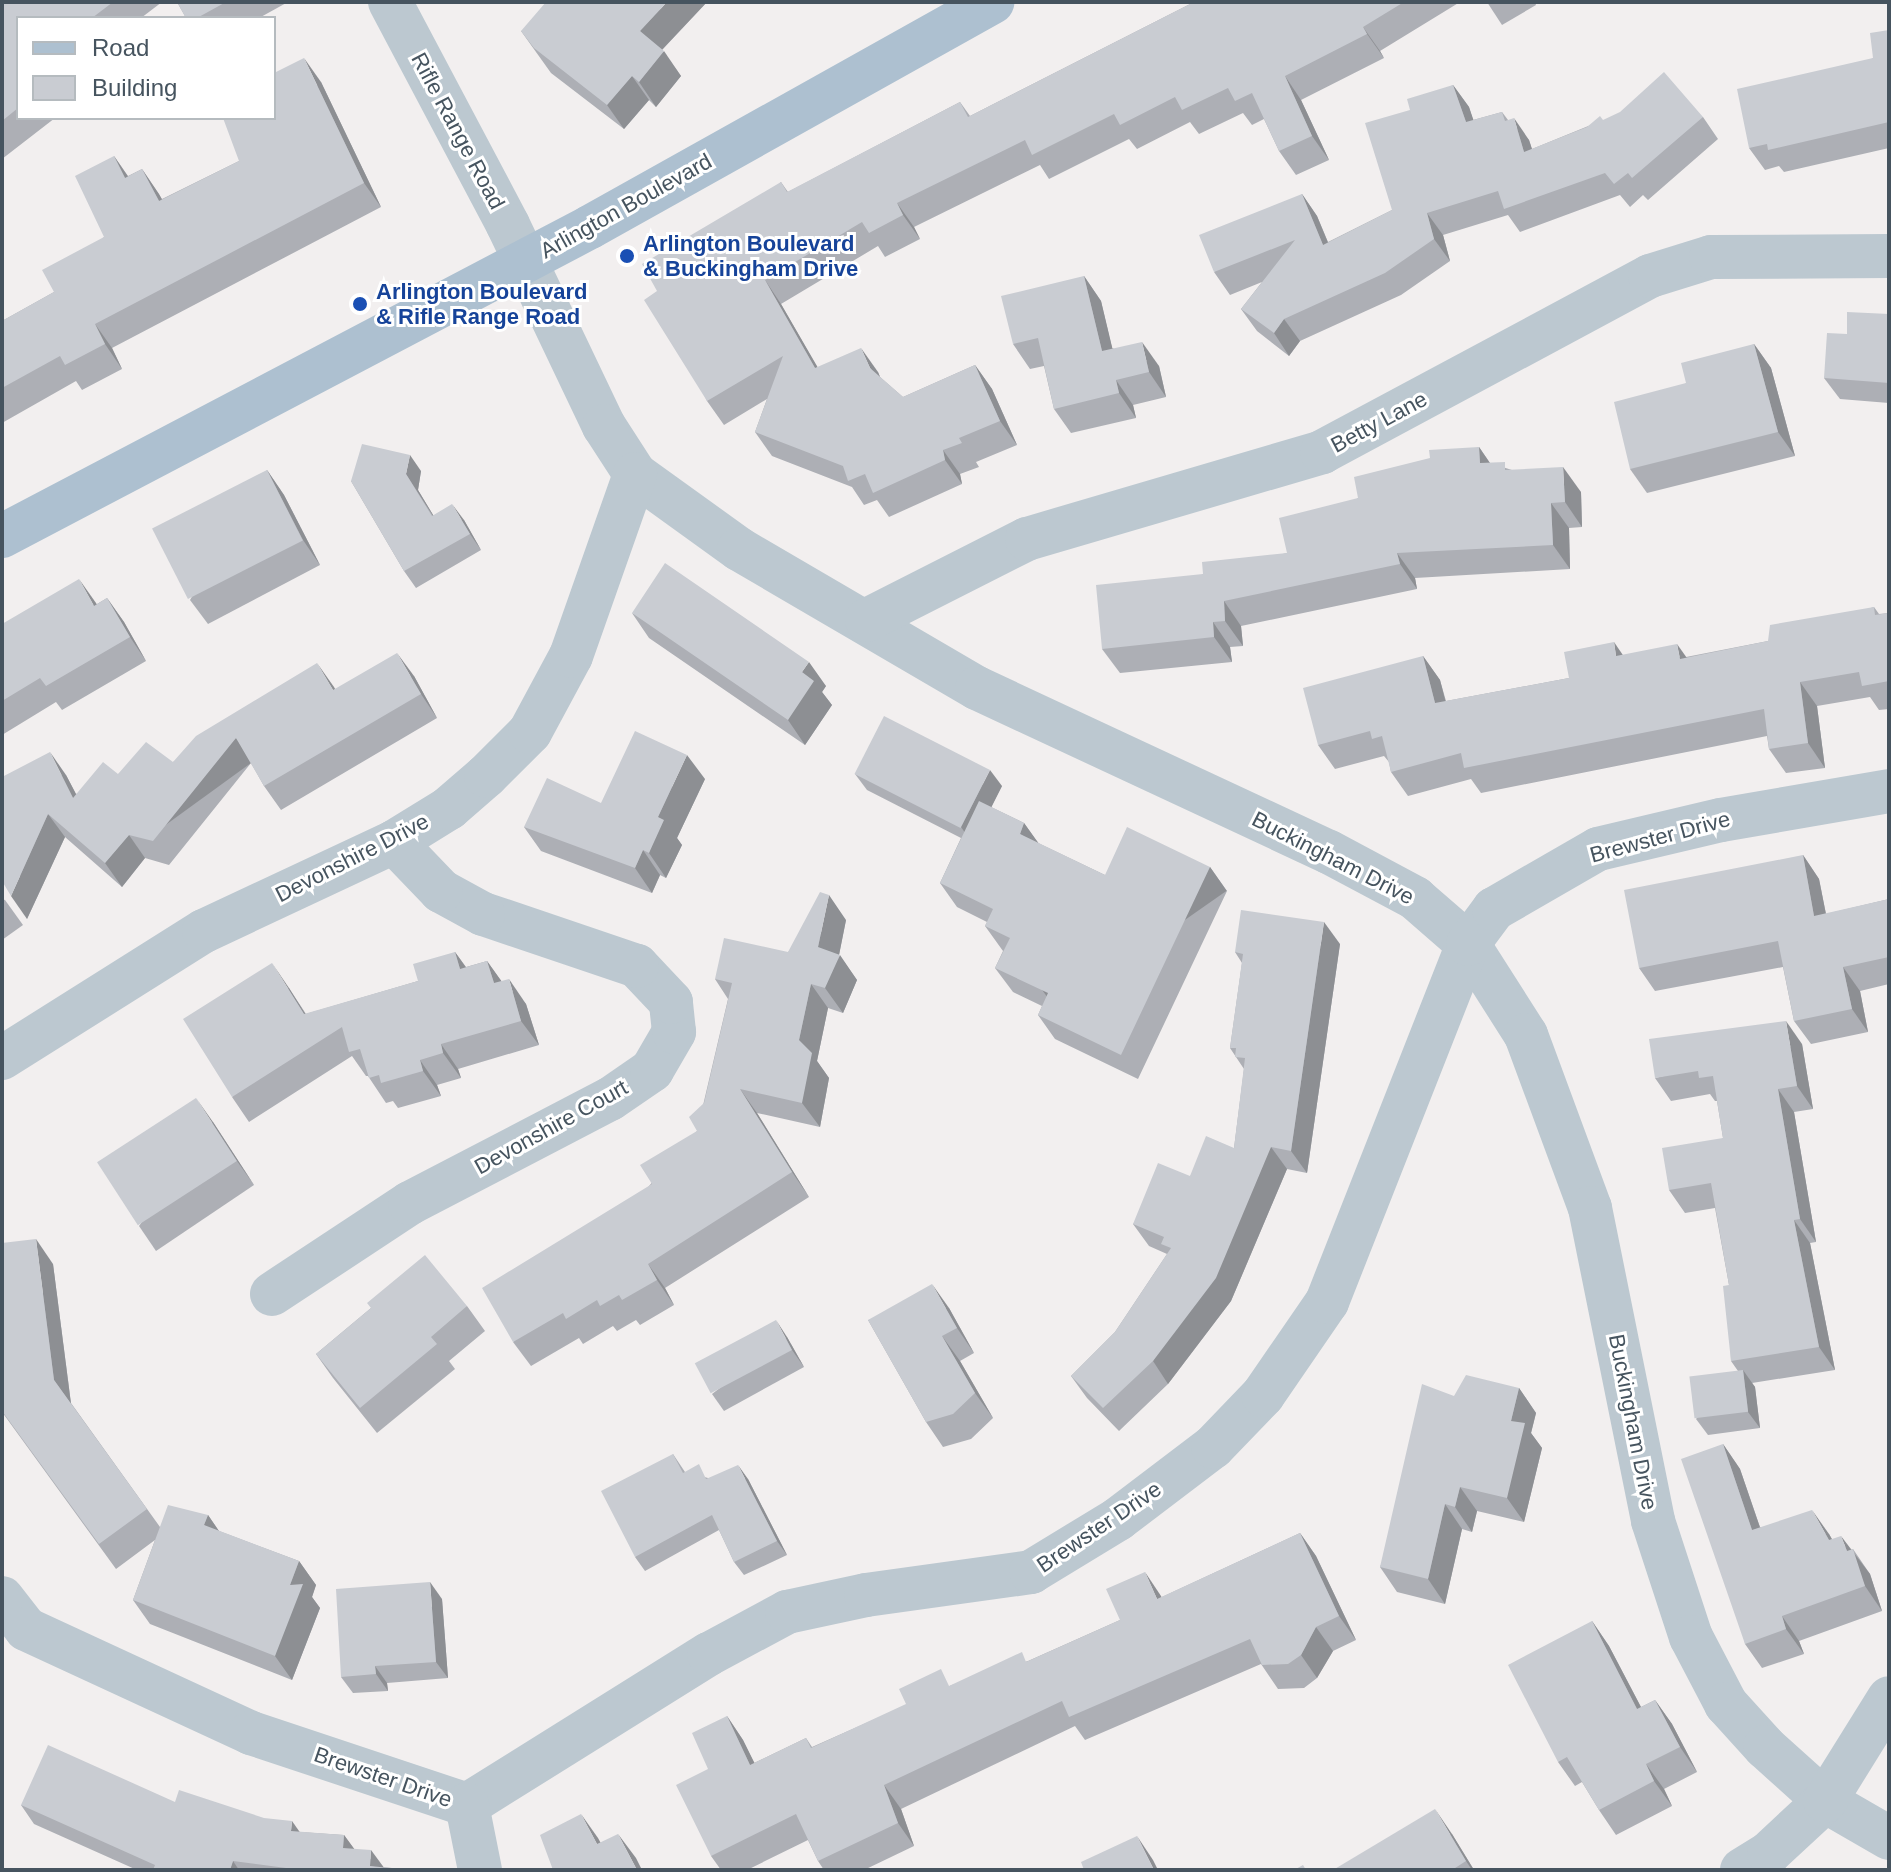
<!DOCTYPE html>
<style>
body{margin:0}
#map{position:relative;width:1891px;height:1872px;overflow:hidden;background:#f2efef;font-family:Helvetica,sans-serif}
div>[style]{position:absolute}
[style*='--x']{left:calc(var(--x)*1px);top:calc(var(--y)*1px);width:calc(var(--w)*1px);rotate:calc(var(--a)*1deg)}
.minor>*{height:44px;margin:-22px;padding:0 22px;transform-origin:22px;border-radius:22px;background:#bcc8d0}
.major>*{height:44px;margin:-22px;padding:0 22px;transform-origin:22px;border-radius:22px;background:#adc0d0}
.wall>*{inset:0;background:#adafb5}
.shaded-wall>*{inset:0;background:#8d8f93;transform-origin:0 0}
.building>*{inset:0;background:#c9ccd2;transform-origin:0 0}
.dots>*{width:22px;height:22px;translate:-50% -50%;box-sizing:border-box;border:4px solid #fff;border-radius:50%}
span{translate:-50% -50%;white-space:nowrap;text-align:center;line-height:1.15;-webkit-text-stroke:6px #fff;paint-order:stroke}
.street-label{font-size:22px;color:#46545f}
.transit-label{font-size:22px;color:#164399;font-weight:700}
.left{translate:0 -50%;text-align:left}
.frame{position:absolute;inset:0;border:4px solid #46545f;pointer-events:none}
.legend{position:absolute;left:16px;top:16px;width:260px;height:104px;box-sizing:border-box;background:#fff;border:2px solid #b5bbbf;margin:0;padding:10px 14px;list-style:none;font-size:24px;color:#46545f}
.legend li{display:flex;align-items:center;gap:16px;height:40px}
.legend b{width:40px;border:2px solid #b5bbbf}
</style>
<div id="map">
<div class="minor">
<i style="--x:390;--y:2;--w:252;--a:62.1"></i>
<i style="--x:508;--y:225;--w:223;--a:64.5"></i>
<i style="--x:604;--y:426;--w:57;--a:57.1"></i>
<i style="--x:635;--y:474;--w:128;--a:35.8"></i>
<i style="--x:739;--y:549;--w:276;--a:30.3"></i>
<i style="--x:977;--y:688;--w:388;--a:25"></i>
<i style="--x:1329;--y:852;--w:98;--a:28.1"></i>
<i style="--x:1415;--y:898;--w:70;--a:41"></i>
<i style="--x:1468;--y:944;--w:108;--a:57.5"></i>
<i style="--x:1526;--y:1035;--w:184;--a:69.7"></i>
<i style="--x:1590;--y:1208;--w:319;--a:78.6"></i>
<i style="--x:1653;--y:1521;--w:122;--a:71.9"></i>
<i style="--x:1691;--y:1637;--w:76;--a:62.4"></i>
<i style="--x:1726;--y:1704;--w:58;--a:47.8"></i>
<i style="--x:1765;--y:1747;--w:81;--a:42"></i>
<i style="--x:1825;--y:1801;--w:74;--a:30"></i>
<i style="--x:867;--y:620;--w:179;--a:-26.9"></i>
<i style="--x:1027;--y:539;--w:308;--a:-16.4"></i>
<i style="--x:1322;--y:452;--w:372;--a:-28.2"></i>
<i style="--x:1650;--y:276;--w:64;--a:-17.3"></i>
<i style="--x:1711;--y:257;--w:178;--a:-0.3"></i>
<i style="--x:2;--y:1058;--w:239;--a:-32.2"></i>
<i style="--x:204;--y:931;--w:210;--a:-25.1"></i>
<i style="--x:394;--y:842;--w:65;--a:-31.7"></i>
<i style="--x:449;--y:808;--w:49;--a:-40.9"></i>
<i style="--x:486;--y:776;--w:62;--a:-45"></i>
<i style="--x:530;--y:732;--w:86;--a:-61.7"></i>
<i style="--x:571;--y:656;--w:193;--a:-70.6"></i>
<i style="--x:272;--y:1294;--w:165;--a:-33.4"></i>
<i style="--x:410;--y:1203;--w:225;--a:-27.5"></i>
<i style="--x:610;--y:1099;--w:51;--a:-34.6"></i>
<i style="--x:652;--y:1070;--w:44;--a:-59.9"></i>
<i style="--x:674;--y:1032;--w:30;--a:-96"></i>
<i style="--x:671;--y:1002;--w:50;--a:-133.4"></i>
<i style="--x:637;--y:966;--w:163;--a:-161.3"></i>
<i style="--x:483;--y:914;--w:48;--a:-151.3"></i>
<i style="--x:441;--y:891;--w:68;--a:-133.8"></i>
<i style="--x:2;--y:1598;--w:39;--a:52"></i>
<i style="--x:26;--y:1629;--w:248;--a:24.8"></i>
<i style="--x:251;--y:1733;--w:228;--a:18.4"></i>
<i style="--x:467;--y:1805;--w:285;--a:-32"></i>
<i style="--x:709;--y:1654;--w:89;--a:-28.3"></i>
<i style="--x:787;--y:1612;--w:81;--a:-12.1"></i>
<i style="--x:866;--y:1595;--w:167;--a:-7.9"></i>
<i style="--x:1031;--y:1572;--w:102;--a:-31.3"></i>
<i style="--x:1118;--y:1519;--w:119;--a:-37.2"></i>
<i style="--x:1213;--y:1447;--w:72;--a:-46.1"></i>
<i style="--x:1263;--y:1395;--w:113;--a:-55.5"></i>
<i style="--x:1327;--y:1302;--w:385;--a:-68.5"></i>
<i style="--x:1468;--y:944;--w:44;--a:-53.4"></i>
<i style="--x:1494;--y:909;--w:120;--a:-30"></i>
<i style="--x:1598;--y:849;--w:126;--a:-13.3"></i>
<i style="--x:1721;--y:820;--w:170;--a:-9.8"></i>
<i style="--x:467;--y:1805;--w:66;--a:78.7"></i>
<i style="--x:1742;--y:1870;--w:32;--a:-32"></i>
<i style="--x:1769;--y:1853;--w:76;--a:-42.9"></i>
<i style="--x:1825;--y:1801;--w:121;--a:-58.1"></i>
</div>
<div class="major">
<i style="--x:2;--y:536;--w:664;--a:-27.72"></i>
<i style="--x:590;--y:227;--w:461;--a:-29.2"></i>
</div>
<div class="wall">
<i style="clip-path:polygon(2px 2px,162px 2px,141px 18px,18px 18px,18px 118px,55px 118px,2px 159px)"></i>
<i style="clip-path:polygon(177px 2px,288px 2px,259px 18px,186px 18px)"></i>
<i style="clip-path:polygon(707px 2px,662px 50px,681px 76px,656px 107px,649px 100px,624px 129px,551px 73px,521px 31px)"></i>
<i style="clip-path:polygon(1194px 2px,1460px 2px,1380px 51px,1384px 58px,1301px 100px,1329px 160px,1296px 175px,1279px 151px,1264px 119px,1252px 125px,1243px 113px,1199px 134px,1190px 122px,1137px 149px,1129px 139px,1049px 179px,1040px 165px,914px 227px,920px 239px,885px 257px,878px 246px,781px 304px,817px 367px,878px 372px,880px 377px,903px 397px,975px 365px,992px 389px,1017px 445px,976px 462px,979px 467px,960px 474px,962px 484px,889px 517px,877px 500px,864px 505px,852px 487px,772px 456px,755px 432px,767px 399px,724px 425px,707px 401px,657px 291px,781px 182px,788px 192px,960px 102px,970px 116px)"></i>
<i style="clip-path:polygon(1487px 2px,1535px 2px,1536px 5px,1502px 25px)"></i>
<i style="clip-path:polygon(1889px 30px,1889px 148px,1784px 172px,1779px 166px,1765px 170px,1749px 148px,1873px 58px)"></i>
<i style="clip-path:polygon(321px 82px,381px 207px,112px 348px,122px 369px,82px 390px,76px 381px,2px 423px,2px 321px,54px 292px,104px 237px,114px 156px,128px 176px,142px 169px,162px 199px,239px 161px)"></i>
<i style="clip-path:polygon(1453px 85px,1469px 107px,1473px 120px,1502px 112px,1508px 120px,1529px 140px,1532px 149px,1603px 120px,1703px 117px,1718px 139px,1648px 200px,1643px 195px,1630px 207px,1620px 195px,1520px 232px,1508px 215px,1443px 235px,1450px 261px,1401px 295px,1300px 341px,1289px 356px,1257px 331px,1241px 309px,1262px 282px,1230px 295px,1214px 272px,1302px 194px,1317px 216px,1328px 242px,1392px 210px,1410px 110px)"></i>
<i style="clip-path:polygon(1084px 276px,1101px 301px,1112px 348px,1159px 366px,1166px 397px,1133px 405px,1136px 418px,1071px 433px,1054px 409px,1044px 366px,1030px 369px,1013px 344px)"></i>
<i style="clip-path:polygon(1889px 314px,1889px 403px,1840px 399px,1824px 378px,1847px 334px)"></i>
<i style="clip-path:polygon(1754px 344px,1771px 368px,1795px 456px,1647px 493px,1630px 469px,1686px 383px)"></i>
<i style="clip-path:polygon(1479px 447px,1490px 463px,1581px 492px,1582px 527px,1569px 528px,1570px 569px,1415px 578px,1417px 589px,1241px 626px,1243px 646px,1230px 647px,1232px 662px,1120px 673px,1102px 649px,1203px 574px,1287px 553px,1358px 498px)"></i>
<i style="clip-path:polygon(267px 470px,284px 495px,320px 565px,208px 624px,190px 600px)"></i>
<i style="clip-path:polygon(421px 471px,418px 490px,433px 515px,464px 520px,481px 550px,416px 588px,404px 571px,351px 481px)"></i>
<i style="clip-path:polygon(107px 598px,124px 622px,146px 661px,62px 710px,56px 702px,2px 735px,2px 624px,97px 604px)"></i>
<i style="clip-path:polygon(1874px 607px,1879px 614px,1889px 613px,1889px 709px,1879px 710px,1870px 697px,1817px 706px,1825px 768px,1786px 773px,1769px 749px,1767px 736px,1481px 793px,1471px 779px,1408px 796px,1391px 772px,1389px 762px,1384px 756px,1335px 769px,1318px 745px,1423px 656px,1440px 680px,1446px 701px,1569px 678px,1622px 655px,1686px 657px,1768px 641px)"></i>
<i style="clip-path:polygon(632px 613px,826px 686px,822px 692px,832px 705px,805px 745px,649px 638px)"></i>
<i style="clip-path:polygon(414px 676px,437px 718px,281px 810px,264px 786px,251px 763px,169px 865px,145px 858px,122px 887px,65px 837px,27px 919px,4px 776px,66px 775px,76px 794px,118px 774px,173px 762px,335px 689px)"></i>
<i style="clip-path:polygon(855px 774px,1002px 786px,991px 807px,1024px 823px,1038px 843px,1105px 875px,1210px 867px,1227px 891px,1138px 1079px,1055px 1039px,1038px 1015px,1042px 1006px,1013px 992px,995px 968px,1003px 951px,985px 926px,987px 922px,957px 907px,940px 883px,961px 838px,867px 790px)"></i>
<i style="clip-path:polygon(705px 779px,677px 838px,682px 845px,666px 878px,660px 875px,652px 893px,541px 851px,524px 827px,601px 803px)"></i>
<i style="clip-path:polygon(1803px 855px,1819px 879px,1826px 914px,1889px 899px,1889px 984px,1860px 991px,1868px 1032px,1811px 1044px,1794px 1021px,1783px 967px,1655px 991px,1639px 968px)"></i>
<i style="clip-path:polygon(2px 899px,5px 900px,23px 925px,2px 940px)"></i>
<i style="clip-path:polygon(846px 920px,839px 955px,857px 980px,843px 1013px,828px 1008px,817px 1061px,829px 1078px,820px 1127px,757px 1113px,809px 1197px,665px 1288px,674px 1305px,640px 1325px,636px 1320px,617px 1331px,613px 1326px,583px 1344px,579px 1338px,531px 1366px,513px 1342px,697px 1131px,728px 999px,715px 979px,788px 952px)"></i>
<i style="clip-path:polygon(1340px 944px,1307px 1173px,1287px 1169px,1231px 1301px,1168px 1384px,1119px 1431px,1087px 1398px,1071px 1376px,1115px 1332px,1167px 1254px,1149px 1246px,1133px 1224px,1190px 1176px,1234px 1148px,1244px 1069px,1230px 1048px,1242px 963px,1235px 952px)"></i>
<i style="clip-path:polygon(455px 952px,466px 967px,487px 961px,501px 981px,526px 1004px,539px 1045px,458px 1069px,461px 1078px,437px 1085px,441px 1096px,398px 1108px,393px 1101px,386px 1103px,368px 1076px,366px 1076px,352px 1056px,249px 1122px,232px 1097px,289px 988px,306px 1014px,418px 981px)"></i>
<i style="clip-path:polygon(1802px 1044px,1813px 1109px,1794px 1112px,1816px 1242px,1810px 1243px,1835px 1370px,1752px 1383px,1755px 1387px,1760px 1428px,1708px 1435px,1696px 1419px,1738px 1371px,1731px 1361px,1729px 1285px,1715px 1208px,1685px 1213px,1669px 1190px,1723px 1138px,1717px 1101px,1715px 1101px,1710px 1094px,1671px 1101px,1655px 1078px)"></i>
<i style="clip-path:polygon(213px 1122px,254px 1185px,156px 1251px,139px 1226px)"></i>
<i style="clip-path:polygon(53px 1264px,71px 1403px,160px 1527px,208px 1515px,219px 1531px,299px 1561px,316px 1585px,312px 1597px,320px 1608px,292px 1680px,150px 1624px,133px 1600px,155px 1540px,116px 1569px,2px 1412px)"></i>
<i style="clip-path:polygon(467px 1306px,485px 1331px,449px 1361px,455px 1369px,377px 1433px,333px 1378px,316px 1354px,371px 1308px)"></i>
<i style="clip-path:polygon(949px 1308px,974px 1353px,960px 1361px,993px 1418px,971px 1439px,943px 1447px,926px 1422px,868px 1320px)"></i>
<i style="clip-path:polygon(787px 1337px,804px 1367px,724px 1411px,712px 1394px)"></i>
<i style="clip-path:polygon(1519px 1388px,1536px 1413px,1531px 1433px,1542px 1448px,1524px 1522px,1477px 1511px,1472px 1532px,1462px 1529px,1445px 1604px,1397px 1592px,1380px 1567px,1454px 1396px)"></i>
<i style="clip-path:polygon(1723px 1444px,1740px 1469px,1760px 1527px,1829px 1534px,1832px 1539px,1851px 1550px,1853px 1549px,1870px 1574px,1882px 1611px,1799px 1641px,1804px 1654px,1762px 1668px,1745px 1644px)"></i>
<i style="clip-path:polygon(673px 1454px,685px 1472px,708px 1478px,748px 1479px,787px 1555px,744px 1575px,734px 1562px,719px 1530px,645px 1571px,635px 1557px)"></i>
<i style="clip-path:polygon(1300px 1533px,1316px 1556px,1356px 1640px,1333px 1651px,1317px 1678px,1304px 1688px,1278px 1689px,1261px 1664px,1085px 1740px,1075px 1726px,901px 1809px,914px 1846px,864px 1870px,824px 1870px,818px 1861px,808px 1840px,747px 1870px,721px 1870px,711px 1856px,708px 1769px,727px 1716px,743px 1740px,754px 1763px,806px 1738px,812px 1747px,952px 1685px,1028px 1661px,1120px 1620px,1162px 1597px)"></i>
<i style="clip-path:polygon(442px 1599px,448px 1678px,387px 1683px,388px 1691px,353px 1693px,341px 1677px)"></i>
<i style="clip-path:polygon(1592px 1621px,1609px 1646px,1641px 1707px,1655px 1700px,1672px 1724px,1697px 1772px,1664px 1789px,1672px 1806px,1616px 1835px,1599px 1810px,1582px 1782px,1575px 1786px,1558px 1762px)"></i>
<i style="clip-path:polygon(175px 1802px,300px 1832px,344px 1835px,354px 1849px,383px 1867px,410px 1870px,137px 1870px,34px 1824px,21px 1805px)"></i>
<i style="clip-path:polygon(1452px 1834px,1474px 1870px,1333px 1870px)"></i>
</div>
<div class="shaded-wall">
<i style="clip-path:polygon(667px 2px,707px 2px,657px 55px,640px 31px)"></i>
<i style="clip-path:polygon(1363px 27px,1380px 51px,1384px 58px,1367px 34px)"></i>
<i style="clip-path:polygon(664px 51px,681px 76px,656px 107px,639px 82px)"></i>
<i style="clip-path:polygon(304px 58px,321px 82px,381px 207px,364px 183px)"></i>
<i style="clip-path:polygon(632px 76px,649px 100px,624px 129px,607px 105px)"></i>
<i style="clip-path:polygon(1285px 76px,1301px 100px,1329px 160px,1312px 136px)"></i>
<i style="clip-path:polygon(1453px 85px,1469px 107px,1482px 145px,1466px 122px)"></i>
<i style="clip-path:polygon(1514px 118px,1529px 140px,1540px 174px,1524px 152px)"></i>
<i style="clip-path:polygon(114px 156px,131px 181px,125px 178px)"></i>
<i style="clip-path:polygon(142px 169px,159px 194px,176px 226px,159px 201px)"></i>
<i style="clip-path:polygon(1302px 194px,1317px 216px,1338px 267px,1323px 245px)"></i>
<i style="clip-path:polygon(897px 203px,914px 227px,920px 239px,903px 215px)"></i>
<i style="clip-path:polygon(1427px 213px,1443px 235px,1450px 261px,1434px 239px)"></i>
<i style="clip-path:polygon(1084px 276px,1101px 301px,1119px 376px,1102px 351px)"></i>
<i style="clip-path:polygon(765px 280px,781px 304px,832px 392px,815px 368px)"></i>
<i style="clip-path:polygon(1284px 319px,1300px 341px,1289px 356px,1274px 333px)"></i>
<i style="clip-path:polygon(95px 324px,112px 348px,122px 369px,105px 344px)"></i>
<i style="clip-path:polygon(1142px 342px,1159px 366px,1166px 397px,1149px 372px)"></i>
<i style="clip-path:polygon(1754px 344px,1771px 368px,1795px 456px,1778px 432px)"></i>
<i style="clip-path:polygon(861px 348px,878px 372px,886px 392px,870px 368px)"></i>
<i style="clip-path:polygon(975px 365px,992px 389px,1017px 445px,1000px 421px)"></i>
<i style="clip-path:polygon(1116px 380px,1133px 405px,1136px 418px,1119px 393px)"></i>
<i style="clip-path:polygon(1479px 447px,1496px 472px,1480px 463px)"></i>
<i style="clip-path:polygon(943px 450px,960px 474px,962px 484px,945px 460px)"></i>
<i style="clip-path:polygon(410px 455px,421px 471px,418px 490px,444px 533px,406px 474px)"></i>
<i style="clip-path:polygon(1563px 467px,1581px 492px,1582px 527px,1565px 502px)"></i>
<i style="clip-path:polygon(267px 470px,284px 495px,320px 565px,303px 540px)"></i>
<i style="clip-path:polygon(1551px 503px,1569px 528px,1570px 569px,1553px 545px)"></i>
<i style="clip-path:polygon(452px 504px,464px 520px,481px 550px,470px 534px)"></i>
<i style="clip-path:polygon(1397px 553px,1415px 578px,1417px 589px,1400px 564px)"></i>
<i style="clip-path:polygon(79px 579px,96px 603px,111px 629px,94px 606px)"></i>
<i style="clip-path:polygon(107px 598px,124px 622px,146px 661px,130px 637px)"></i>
<i style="clip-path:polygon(1224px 601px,1241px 626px,1243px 646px,1225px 621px)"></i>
<i style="clip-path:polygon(1213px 622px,1230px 647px,1232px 662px,1214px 637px)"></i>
<i style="clip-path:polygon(1614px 642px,1631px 667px,1616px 656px)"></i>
<i style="clip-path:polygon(1677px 644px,1694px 668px,1680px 659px)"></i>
<i style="clip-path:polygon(397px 653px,414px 676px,437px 718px,421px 694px)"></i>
<i style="clip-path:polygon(1423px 656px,1440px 680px,1452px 727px,1435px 703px)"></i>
<i style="clip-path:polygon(809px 662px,826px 686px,822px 692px,832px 705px,805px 745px,788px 720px,802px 672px)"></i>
<i style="clip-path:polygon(317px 663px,334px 687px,349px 713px,333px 690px)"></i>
<i style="clip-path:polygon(1800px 682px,1817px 706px,1825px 768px,1808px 743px)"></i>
<i style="left:236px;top:738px;width:29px;height:132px;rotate:54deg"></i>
<i style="clip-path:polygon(50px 752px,66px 775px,90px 821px,73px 798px)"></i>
<i style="clip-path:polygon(687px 755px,705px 779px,677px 838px,682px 845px,666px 878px,649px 853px,658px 817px)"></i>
<i style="clip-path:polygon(990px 770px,1002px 786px,973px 844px,961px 827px)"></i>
<i style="clip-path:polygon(48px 814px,65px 837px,27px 919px,11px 896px)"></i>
<i style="clip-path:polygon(1024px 823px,1042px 848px,1020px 834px)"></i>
<i style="clip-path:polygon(129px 835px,145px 858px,122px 887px,105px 863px)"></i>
<i style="clip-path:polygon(643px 850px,660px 875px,652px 893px,635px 868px)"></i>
<i style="clip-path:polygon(1803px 855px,1819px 879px,1831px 940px,1814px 916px)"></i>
<i style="left:1210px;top:867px;width:29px;height:208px;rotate:55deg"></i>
<i style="clip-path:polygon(829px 895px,846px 920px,838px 960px,840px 955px,857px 980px,843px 1013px,825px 988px,818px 947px)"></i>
<i style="clip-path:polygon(1324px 922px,1340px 944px,1307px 1173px,1291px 1151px)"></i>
<i style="clip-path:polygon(455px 952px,472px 976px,460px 969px)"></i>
<i style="clip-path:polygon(487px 961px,505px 986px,494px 983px)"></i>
<i style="clip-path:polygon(272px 963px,289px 988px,321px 1039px,304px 1014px)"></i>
<i style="clip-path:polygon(1843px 967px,1860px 991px,1868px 1032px,1852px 1009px)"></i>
<i style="clip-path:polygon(509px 979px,526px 1004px,539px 1045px,521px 1021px)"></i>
<i style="clip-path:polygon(811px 984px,828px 1008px,817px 1061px,829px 1078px,820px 1127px,802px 1103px,799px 1040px)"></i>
<i style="clip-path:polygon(1786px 1021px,1802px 1044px,1813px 1109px,1797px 1086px)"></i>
<i style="clip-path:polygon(441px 1044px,458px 1069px,461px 1078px,443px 1053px)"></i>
<i style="clip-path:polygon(420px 1060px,437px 1085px,441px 1096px,423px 1071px)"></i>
<i style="clip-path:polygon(740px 1089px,757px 1113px,809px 1197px,792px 1172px)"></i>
<i style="clip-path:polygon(1778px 1089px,1794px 1112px,1816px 1242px,1800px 1219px)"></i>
<i style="clip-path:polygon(196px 1098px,213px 1122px,254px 1185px,237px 1161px)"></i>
<i style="clip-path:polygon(1271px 1147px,1287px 1169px,1231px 1301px,1168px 1384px,1153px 1361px)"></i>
<i style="clip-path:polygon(1794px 1220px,1810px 1243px,1835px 1370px,1819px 1347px)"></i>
<i style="clip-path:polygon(36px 1239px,53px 1264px,71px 1404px,54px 1380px)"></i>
<i style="clip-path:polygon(648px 1264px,665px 1288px,674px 1305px,657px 1280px)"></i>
<i style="clip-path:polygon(932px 1284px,949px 1308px,974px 1353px,957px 1328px)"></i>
<i style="clip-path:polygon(776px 1320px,787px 1337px,804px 1367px,792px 1350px)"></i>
<i style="clip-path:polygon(942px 1336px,960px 1361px,993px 1418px,975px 1393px)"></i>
<i style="clip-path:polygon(1743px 1370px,1755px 1387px,1760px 1428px,1748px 1412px)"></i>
<i style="clip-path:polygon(1519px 1388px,1536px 1413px,1531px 1433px,1542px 1448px,1524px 1522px,1507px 1498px,1511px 1421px)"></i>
<i style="clip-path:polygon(1723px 1444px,1740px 1469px,1769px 1554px,1752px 1530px)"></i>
<i style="clip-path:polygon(738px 1465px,748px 1479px,787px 1555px,777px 1541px)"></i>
<i style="clip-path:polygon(1460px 1487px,1477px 1511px,1472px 1532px,1455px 1507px)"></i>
<i style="clip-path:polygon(1445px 1504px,1462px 1529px,1445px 1604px,1428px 1579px)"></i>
<i style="clip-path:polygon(1812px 1510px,1829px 1534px,1846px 1565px,1829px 1540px)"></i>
<i style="clip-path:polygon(208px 1515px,225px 1540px,204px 1525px)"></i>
<i style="clip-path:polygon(1300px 1533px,1316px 1556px,1356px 1640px,1339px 1616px)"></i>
<i style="clip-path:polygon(1841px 1536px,1870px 1574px,1882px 1611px,1865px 1586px,1847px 1551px)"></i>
<i style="clip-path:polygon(299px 1561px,316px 1585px,312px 1597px,320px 1608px,292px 1680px,275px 1656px,290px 1585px)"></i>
<i style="clip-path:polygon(1145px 1572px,1161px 1596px,1173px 1623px,1157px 1599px)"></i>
<i style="clip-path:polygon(430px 1582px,442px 1599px,448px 1678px,436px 1662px)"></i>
<i style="clip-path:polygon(1782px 1616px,1799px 1641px,1804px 1654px,1786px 1629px)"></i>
<i style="clip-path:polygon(1592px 1621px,1609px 1646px,1655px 1734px,1637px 1709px)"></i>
<i style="clip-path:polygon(1316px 1627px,1333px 1651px,1317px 1678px,1301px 1655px)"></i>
<i style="clip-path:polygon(375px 1666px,387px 1683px,388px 1691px,376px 1674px)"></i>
<i style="clip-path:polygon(1655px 1700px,1672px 1724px,1697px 1772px,1680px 1747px)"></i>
<i style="clip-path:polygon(727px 1716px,743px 1740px,767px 1788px,750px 1765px)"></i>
<i style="clip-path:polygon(1646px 1764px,1664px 1789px,1672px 1806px,1654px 1781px)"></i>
<i style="clip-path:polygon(884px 1785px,901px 1809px,914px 1846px,898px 1823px)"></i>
<i style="clip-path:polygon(1435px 1809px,1452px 1834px,1474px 1870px,1472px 1870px,1466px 1861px)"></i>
<i style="clip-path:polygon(581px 1814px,598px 1838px,615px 1869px,597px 1844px)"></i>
<i style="clip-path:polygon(292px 1821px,306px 1841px,291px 1831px)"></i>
<i style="clip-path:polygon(618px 1834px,636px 1858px,642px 1870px,637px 1870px)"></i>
<i style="clip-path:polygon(344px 1835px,358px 1854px,343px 1848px)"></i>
<i style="clip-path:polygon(1137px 1836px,1153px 1860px,1158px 1870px,1154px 1870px)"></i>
<i style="clip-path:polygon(371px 1850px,385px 1869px,370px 1866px)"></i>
<i style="clip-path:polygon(233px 1861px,239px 1870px,230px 1870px)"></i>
</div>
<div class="building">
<i style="clip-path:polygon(2px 2px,113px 2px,92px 18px,18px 18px,18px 108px,2px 121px)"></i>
<i style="clip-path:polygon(177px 2px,226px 2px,197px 18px,186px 18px)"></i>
<i style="clip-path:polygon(546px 2px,667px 2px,640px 31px,664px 51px,639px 82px,632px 76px,607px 105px,534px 48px,521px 31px)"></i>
<i style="clip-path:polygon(1194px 2px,1404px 2px,1363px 27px,1367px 34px,1285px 76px,1312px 136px,1279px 151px,1252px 93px,1235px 101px,1228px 88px,1182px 110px,1175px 97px,1120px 125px,1114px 114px,1032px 155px,1025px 140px,897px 203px,903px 215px,869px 233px,862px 222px,765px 280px,815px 368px,861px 348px,870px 368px,903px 397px,975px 365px,1000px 421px,959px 438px,962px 443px,943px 450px,945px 460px,873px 493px,865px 474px,848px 481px,843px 466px,755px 432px,783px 356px,707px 401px,644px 300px,657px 291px,642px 264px,781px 182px,787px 192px,960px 102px,968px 117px)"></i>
<i style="clip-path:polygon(1889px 30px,1889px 122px,1768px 150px,1767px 144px,1749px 148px,1737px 89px,1873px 58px,1870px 33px)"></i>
<i style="clip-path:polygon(304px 58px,364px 183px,95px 324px,105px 344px,65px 365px,60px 356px,2px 388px,2px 321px,54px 292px,42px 270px,104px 237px,75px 176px,114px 156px,125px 178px,142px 169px,159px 201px,239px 161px,223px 118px,274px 118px,274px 73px)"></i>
<i style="clip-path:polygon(1664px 72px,1703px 117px,1632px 178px,1628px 173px,1614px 184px,1605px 173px,1504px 209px,1498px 191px,1427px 213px,1434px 239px,1385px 273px,1284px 319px,1274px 333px,1241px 309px,1295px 240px,1214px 272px,1199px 235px,1302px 194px,1323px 245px,1392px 210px,1365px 123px,1410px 110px,1407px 99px,1453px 85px,1466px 122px,1502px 112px,1505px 121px,1514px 118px,1524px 152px,1587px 127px,1600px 116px,1603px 120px,1620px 112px)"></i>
<i style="clip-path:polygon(1084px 276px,1102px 351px,1142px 342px,1149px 372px,1116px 380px,1119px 393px,1054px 409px,1038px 338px,1013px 344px,1001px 296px)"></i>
<i style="clip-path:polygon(1847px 312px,1889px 314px,1889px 383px,1824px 378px,1827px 333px,1847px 334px)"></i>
<i style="clip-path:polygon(1754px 344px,1778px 432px,1630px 469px,1614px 402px,1686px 383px,1681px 363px)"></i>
<i style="clip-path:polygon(362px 444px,410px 455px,406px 474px,432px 516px,452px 504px,470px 534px,404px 571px,351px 481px)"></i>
<i style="clip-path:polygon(1479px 447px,1480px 463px,1505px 462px,1505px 470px,1563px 467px,1565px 502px,1551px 503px,1553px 545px,1397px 553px,1400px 564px,1224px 601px,1225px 621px,1213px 622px,1214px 637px,1102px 649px,1096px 585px,1203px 574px,1202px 562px,1287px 553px,1279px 518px,1358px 498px,1354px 477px,1430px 458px,1429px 450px)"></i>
<i style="left:267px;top:470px;width:79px;height:129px;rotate:63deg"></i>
<i style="clip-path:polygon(665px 563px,809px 662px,802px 672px,814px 681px,788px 720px,632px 613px)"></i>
<i style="clip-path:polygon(79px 579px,94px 606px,107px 598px,130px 637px,46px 686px,40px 678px,2px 701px,2px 624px)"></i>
<i style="clip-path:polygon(1874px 607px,1875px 615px,1889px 613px,1889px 681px,1862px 686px,1859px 672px,1800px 682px,1808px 743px,1769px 749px,1764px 709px,1464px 768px,1461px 753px,1391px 772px,1382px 736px,1372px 739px,1370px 731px,1318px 745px,1303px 688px,1423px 656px,1435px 703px,1569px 678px,1564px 652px,1614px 642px,1616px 656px,1677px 644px,1680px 659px,1768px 641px,1770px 625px)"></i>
<i style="clip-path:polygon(397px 653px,421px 694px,264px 786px,236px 738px,153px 841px,129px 835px,105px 863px,48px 814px,11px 896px,2px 881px,2px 777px,50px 752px,73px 798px,103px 762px,118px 774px,146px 742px,173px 762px,196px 736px,317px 663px,333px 690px)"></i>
<i style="left:884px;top:716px;width:119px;height:65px;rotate:27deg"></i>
<i style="clip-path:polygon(635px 731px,687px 755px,658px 817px,664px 820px,649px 853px,643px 850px,635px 868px,524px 827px,547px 778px,601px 803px)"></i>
<i style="clip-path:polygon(979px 801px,1024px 823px,1020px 834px,1105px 875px,1127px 827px,1210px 867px,1121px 1055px,1038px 1015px,1048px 993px,995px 968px,1010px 938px,985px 926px,993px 909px,940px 883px)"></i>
<i style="clip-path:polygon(1803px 855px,1814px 916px,1889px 899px,1889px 957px,1843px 967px,1852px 1009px,1794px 1021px,1778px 941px,1639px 968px,1624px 890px)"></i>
<i style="clip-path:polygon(820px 892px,829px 895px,818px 947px,840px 955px,825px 988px,811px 984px,799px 1040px,812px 1053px,802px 1103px,740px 1089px,792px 1172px,648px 1264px,657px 1280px,622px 1300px,619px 1295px,600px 1306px,597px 1300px,566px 1319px,563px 1313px,513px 1342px,482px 1288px,652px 1184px,640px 1165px,697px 1131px,689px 1117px,704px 1103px,732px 983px,715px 979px,724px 938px,788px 952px)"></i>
<i style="clip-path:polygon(1241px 910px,1324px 922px,1291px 1151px,1271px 1147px,1216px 1278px,1153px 1361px,1103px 1408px,1071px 1376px,1115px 1332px,1171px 1248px,1161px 1244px,1164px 1237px,1133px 1224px,1158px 1163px,1190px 1176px,1206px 1136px,1234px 1148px,1245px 1058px,1235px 1057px,1236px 1048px,1230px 1048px,1243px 954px,1235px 952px)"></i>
<i style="clip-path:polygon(455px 952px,460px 969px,487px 961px,494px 983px,509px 979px,521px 1021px,441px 1044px,443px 1053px,420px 1060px,423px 1071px,381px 1083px,379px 1075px,369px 1078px,360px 1049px,349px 1052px,342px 1027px,232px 1097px,183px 1019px,272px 963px,304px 1014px,418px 981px,413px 964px)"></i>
<i style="clip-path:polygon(1786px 1021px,1797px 1086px,1778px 1089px,1800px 1219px,1794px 1220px,1819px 1347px,1731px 1361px,1723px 1286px,1729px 1285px,1711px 1183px,1669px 1190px,1662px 1148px,1723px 1138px,1713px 1076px,1699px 1078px,1698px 1071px,1655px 1078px,1649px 1039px)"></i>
<i style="left:196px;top:1098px;width:75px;height:118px;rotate:57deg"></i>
<i style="clip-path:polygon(36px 1239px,54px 1380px,147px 1509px,99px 1544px,2px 1411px,2px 1243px)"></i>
<i style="clip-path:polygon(425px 1255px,467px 1306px,431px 1337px,437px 1344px,360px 1408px,316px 1354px,371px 1308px,367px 1303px)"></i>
<i style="clip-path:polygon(932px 1284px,957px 1328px,942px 1336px,975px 1393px,953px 1414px,926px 1422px,868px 1320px)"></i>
<i style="left:776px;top:1320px;width:34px;height:92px;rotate:62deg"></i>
<i style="left:1743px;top:1370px;width:42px;height:54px;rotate:83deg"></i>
<i style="clip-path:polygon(1466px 1375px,1519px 1388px,1511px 1421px,1525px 1423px,1507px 1498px,1460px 1487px,1455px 1507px,1445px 1504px,1428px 1579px,1380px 1567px,1422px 1384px,1454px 1396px)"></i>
<i style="clip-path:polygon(1723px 1444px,1752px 1530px,1812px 1510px,1829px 1540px,1841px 1536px,1847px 1551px,1853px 1549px,1865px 1586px,1782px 1616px,1786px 1629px,1745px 1644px,1681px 1459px)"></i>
<i style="clip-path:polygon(673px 1454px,683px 1473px,699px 1464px,706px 1479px,738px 1465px,777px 1541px,734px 1562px,712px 1515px,635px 1557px,601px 1491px)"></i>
<i style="clip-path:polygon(168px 1505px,208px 1515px,204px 1525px,299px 1561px,290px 1585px,303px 1584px,275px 1656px,133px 1600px)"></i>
<i style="clip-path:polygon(1300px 1533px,1339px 1616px,1316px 1627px,1301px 1655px,1288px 1664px,1262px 1665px,1250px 1639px,1069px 1717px,1062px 1701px,884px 1785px,898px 1823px,818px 1861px,796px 1814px,711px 1856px,676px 1785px,708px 1769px,692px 1733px,727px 1716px,750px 1765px,806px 1738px,811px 1748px,906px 1704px,899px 1689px,941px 1669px,949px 1686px,1022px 1652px,1026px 1662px,1120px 1620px,1106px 1589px,1145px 1572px,1157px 1599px)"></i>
<i style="clip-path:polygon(430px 1582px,436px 1662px,375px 1666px,376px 1674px,341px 1677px,336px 1589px)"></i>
<i style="clip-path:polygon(1592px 1621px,1637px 1709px,1655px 1700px,1680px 1747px,1646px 1764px,1654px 1781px,1599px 1810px,1567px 1757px,1558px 1762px,1508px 1665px)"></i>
<i style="clip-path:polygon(48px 1745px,175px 1802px,179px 1790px,264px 1818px,292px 1821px,291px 1831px,344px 1835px,343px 1848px,371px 1850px,370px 1866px,409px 1870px,301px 1870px,233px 1861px,230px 1870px,153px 1870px,155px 1865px,21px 1805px)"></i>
<i style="clip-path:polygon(1435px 1809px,1466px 1861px,1452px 1870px,1333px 1870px)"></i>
<i style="clip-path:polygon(581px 1814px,597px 1844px,618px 1834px,637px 1870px,553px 1870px,540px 1835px)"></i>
<i style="clip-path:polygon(1137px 1836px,1154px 1870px,1084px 1870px,1081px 1862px)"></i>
<i style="clip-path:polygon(1303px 1865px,1306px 1870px,1294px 1870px)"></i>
</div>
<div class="dots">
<i style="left:627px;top:256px;background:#1a4fb4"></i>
<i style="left:360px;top:304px;background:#1a4fb4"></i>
</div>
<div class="street-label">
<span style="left:458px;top:131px;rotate:62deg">Rifle Range Road</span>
<span style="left:626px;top:206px;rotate:-29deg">Arlington Boulevard</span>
<span style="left:1379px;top:422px;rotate:-28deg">Betty Lane</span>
<span style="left:1660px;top:837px;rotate:-15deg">Brewster Drive</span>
<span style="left:352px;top:858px;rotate:-27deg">Devonshire Drive</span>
<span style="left:1333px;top:858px;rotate:27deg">Buckingham Drive</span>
<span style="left:551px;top:1127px;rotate:-29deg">Devonshire Court</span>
<span style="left:1633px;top:1422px;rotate:79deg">Buckingham Drive</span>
<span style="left:1099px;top:1527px;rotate:-34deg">Brewster Drive</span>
<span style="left:383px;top:1777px;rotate:19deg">Brewster Drive</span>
</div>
<div class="transit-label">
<span class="left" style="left:643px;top:256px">Arlington Boulevard<br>&amp; Buckingham Drive</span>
<span class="left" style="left:376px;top:304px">Arlington Boulevard<br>&amp; Rifle Range Road</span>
</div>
<div class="frame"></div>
<ul class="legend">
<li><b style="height:10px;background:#adc0d0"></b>Road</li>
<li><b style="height:22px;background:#c9ccd2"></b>Building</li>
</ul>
</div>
